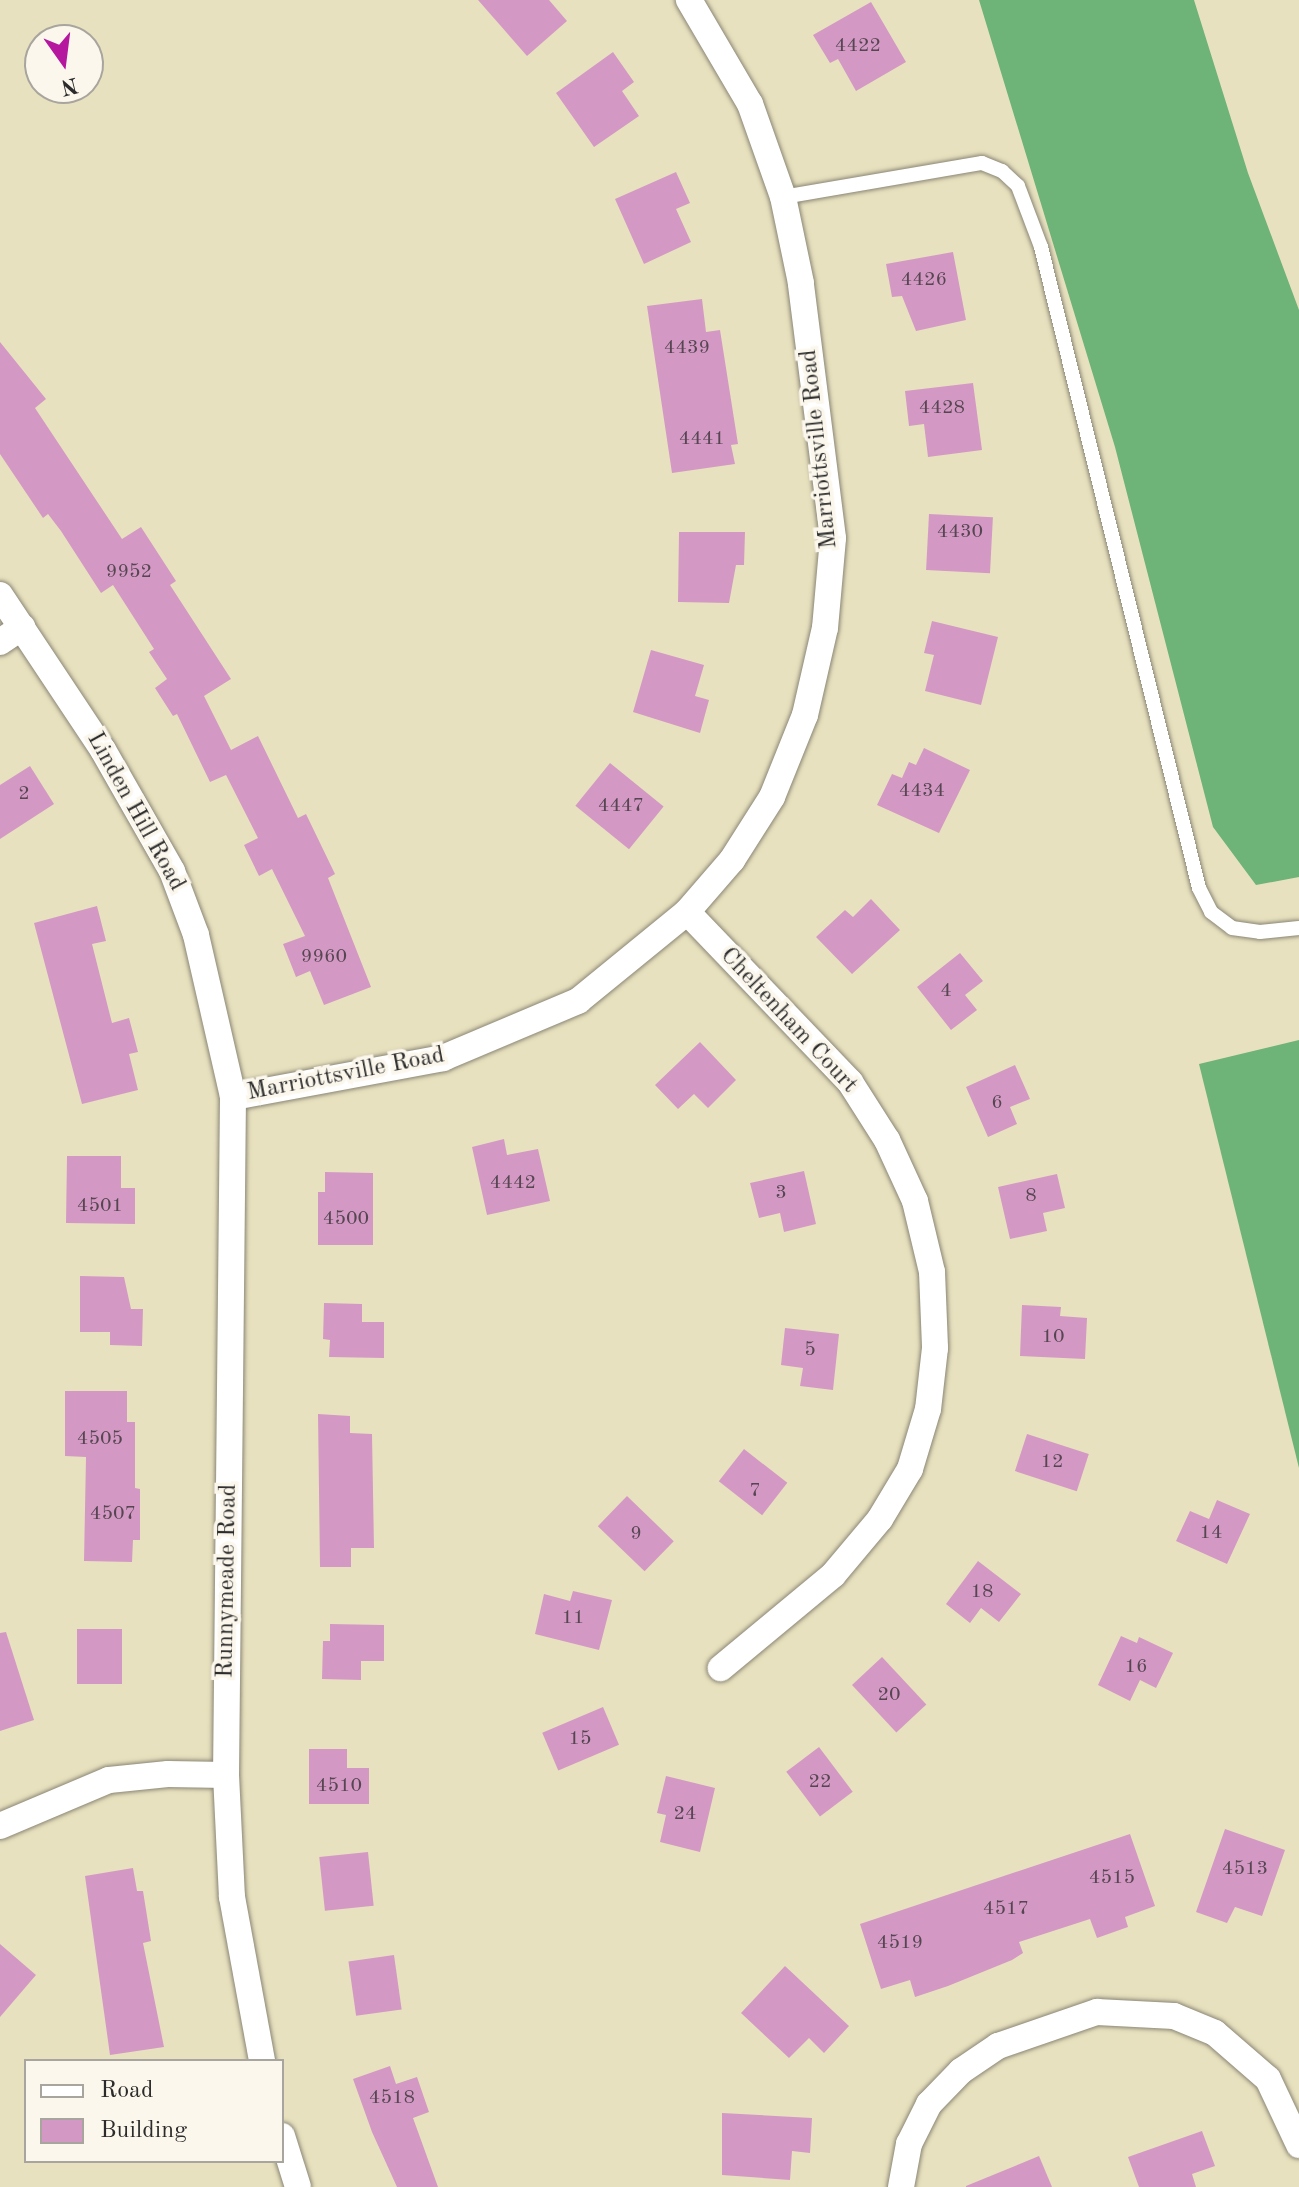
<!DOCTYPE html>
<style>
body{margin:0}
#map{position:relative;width:1299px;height:2187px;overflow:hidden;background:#e8e1bf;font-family:"Old Standard TT",serif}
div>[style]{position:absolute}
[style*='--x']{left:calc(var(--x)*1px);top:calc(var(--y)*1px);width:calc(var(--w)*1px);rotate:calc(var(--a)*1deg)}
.forest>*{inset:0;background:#6eb378}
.building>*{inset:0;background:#d399c4;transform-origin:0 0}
.roads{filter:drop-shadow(0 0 2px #8a8675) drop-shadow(0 0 2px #8a8675)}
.lane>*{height:14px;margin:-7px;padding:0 7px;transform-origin:7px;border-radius:7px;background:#fff}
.street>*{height:26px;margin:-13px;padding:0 13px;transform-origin:13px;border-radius:13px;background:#fff}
span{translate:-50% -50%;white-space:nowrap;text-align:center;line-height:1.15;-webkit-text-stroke:7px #fbf7ec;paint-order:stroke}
.number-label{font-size:20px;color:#554651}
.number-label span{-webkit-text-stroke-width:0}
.street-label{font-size:24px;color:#2b2b2b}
.legend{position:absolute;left:24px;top:2059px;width:260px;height:104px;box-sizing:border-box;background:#fbf7ec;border:2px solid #a8a59f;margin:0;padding:10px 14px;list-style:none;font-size:24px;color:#2b2b2b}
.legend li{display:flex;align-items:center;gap:16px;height:40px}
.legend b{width:40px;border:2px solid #a8a59f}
.north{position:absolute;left:24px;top:24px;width:80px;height:80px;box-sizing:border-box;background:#fbf7ec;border:2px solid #a8a59f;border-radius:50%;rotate:166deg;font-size:22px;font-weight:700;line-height:32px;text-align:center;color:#2b2b2b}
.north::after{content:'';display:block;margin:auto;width:28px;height:36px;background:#b5179e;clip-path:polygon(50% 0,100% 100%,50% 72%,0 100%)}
</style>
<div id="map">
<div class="forest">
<i style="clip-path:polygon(979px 0,1194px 0,1248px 173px,1299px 310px,1299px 877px,1256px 885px,1213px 827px,1115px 447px)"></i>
<i style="clip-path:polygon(1299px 1040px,1299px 1468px,1199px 1064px)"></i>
</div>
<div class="building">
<i style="clip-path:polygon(478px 0,549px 0,567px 21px,527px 56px)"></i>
<i style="clip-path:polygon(871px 2px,906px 62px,856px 91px,838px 59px,830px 63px,813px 35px)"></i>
<i style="clip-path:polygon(613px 52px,634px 82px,622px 91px,639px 116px,594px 147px,556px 93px)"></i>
<i style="clip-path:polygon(676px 172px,690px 203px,676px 209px,691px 242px,644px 264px,615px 199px)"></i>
<i style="clip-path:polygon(953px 252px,966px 320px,916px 331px,902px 296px,892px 297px,886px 264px)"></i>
<i style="clip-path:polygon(702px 299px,706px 332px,720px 330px,738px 444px,731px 445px,735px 464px,672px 473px,647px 306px)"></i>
<i style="clip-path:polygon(0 342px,46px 399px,35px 408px,122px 539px,141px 527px,176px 581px,170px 585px,231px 679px,204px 696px,231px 750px,258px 736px,298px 818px,306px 814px,335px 874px,328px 878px,371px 987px,324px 1005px,310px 971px,296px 977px,283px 944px,305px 936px,272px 869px,259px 876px,244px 845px,258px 838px,226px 775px,210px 782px,177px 714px,173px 716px,155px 688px,167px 679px,149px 652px,154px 649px,113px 585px,101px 593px,61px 531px,48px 514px,43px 518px,0 454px)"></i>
<i style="clip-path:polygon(973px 383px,982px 450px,928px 457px,924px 424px,909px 426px,905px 391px)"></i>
<i style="left:929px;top:514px;width:64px;height:56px;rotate:3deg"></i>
<i style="clip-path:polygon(679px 532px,745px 532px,744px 565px,736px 565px,729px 603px,678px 602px)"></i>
<i style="clip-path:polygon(932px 621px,998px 637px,981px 705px,925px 691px,934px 655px,924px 653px)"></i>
<i style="clip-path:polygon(651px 650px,704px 665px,695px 696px,709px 700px,700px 733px,633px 712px)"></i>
<i style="clip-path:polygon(924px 748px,970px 770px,939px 833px,877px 805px,892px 774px,902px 778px,909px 762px,916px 765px)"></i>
<i style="left:610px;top:763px;width:69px;height:55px;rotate:39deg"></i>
<i style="clip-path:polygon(30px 766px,54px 804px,0 839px,0 785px)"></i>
<i style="clip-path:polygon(871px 899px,900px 930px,852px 974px,816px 937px,845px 910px,853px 917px)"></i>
<i style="clip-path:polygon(97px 906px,106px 941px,92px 944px,112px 1023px,129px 1018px,138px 1052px,129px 1054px,138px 1090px,82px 1104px,34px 923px)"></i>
<i style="clip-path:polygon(960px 953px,983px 981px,965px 995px,977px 1010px,951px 1030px,917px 987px)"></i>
<i style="clip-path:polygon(700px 1042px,736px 1080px,708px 1108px,694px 1094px,678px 1109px,655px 1085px)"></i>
<i style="clip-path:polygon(1015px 1065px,1030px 1099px,1010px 1107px,1017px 1124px,988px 1137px,966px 1087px)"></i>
<i style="clip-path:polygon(504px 1139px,507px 1155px,538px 1149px,550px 1201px,487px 1215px,472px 1147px)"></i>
<i style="clip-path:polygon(67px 1156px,121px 1156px,121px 1188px,135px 1188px,135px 1224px,66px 1223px)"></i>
<i style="clip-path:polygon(804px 1171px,816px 1224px,784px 1232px,780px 1213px,759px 1218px,750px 1183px)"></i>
<i style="clip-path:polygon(325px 1172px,373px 1173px,373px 1245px,318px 1245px,318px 1192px,325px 1192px)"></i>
<i style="clip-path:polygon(1057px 1174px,1065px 1208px,1043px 1213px,1047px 1231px,1010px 1239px,998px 1187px)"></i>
<i style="clip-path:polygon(80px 1276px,124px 1277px,131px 1309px,143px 1309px,142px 1346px,110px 1345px,110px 1332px,80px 1332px)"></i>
<i style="clip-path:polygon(324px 1303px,362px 1304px,362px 1322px,384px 1322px,384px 1358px,329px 1357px,330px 1340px,323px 1339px)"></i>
<i style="clip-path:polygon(1022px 1305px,1061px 1307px,1060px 1316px,1087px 1318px,1085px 1359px,1020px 1356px)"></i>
<i style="clip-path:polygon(785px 1328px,839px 1334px,833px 1390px,800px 1386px,803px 1368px,781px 1365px)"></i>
<i style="clip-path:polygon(65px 1391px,127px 1391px,127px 1422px,135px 1422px,135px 1488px,140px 1489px,140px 1540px,133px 1540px,132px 1562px,84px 1561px,86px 1457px,65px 1456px)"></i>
<i style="clip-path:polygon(318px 1414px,350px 1416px,350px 1433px,372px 1434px,374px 1548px,351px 1548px,351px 1567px,320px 1567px)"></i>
<i style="left:1027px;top:1434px;width:65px;height:39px;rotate:18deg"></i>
<i style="left:744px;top:1449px;width:55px;height:41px;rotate:38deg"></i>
<i style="left:627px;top:1496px;width:65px;height:42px;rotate:44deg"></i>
<i style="clip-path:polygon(1217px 1500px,1250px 1514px,1227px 1564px,1176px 1541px,1190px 1511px,1209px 1519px)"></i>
<i style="clip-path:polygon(978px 1561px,1021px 1594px,999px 1622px,981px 1608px,970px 1623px,946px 1604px)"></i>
<i style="clip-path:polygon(573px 1591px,612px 1600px,599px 1650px,535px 1634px,544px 1594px,570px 1601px)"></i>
<i style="clip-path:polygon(330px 1624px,384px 1625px,384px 1661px,361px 1661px,361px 1680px,322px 1679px,323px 1641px,330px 1641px)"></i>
<i style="left:77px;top:1629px;width:45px;height:55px"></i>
<i style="clip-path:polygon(6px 1632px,34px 1720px,0 1731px,0 1633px)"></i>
<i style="clip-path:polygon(1121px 1636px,1137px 1643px,1139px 1637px,1173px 1653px,1156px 1688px,1140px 1680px,1130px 1701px,1098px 1685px)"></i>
<i style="left:882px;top:1657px;width:65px;height:41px;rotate:47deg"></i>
<i style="left:603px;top:1707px;width:41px;height:66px;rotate:67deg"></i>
<i style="left:819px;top:1747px;width:56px;height:41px;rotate:53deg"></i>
<i style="clip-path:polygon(309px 1749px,347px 1749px,347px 1768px,369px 1768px,369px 1804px,309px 1804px)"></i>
<i style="clip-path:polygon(666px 1776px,715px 1788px,700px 1852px,660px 1842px,666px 1815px,657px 1813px)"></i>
<i style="clip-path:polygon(1225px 1829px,1285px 1850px,1262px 1916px,1235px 1907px,1227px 1923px,1196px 1912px)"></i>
<i style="clip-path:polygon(1130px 1834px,1155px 1906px,1125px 1917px,1128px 1927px,1097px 1938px,1090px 1919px,1019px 1942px,1023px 1953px,1012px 1960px,948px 1986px,915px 1997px,910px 1980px,881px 1989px,860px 1924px)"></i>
<i style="left:368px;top:1852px;width:54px;height:49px;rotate:84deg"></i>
<i style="clip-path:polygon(133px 1868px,137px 1891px,143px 1891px,151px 1941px,143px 1943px,164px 2047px,110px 2055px,85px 1876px)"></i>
<i style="clip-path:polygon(0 1944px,36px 1975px,0 2017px)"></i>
<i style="left:394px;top:1955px;width:55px;height:46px;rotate:82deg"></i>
<i style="clip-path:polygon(785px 1966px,849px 2026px,824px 2053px,809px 2038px,789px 2058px,741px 2013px)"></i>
<i style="clip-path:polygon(390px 2066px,396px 2084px,417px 2077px,429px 2112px,413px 2118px,438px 2187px,397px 2187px,372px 2132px,353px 2079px)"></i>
<i style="clip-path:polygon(722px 2113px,812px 2118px,810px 2153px,792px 2151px,790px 2180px,722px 2175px)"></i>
<i style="clip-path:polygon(1202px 2131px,1215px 2166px,1192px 2174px,1196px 2187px,1139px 2187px,1128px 2157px)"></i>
<i style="clip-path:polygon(1039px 2156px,1052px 2187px,966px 2187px,966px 2186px)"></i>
</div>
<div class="roads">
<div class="lane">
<i style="--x:783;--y:197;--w:202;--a:-9.7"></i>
<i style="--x:982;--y:163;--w:22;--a:22"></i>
<i style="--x:1002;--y:171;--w:22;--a:43"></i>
<i style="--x:1018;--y:186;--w:65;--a:69.3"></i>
<i style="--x:1041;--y:247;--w:660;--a:76.15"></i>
<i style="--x:1199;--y:888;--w:27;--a:63"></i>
<i style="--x:1211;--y:912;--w:26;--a:37"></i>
<i style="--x:1232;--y:928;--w:28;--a:8"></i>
<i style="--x:1260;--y:932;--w:39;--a:-6"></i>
</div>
<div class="street">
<i style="--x:0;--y:595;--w:186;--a:56.4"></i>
<i style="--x:103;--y:750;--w:139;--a:60.3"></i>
<i style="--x:172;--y:871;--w:68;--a:69.4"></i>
<i style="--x:196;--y:935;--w:166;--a:77.1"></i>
<i style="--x:233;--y:1097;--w:678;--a:90.59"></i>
<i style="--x:226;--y:1775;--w:122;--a:87.2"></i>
<i style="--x:232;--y:1897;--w:167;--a:79.6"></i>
<i style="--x:0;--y:642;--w:27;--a:-34"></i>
<i style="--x:687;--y:912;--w:236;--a:46.2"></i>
<i style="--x:850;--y:1082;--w:69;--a:57.5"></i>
<i style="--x:887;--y:1140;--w:67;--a:65.3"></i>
<i style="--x:915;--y:1201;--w:73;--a:76.5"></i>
<i style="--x:932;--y:1272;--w:76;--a:87.7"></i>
<i style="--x:935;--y:1348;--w:61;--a:96.5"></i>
<i style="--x:928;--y:1409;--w:63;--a:106.7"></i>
<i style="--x:910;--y:1469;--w:58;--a:121"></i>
<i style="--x:880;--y:1519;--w:73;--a:130"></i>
<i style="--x:833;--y:1575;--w:146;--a:140.3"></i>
<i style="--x:233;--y:1097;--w:214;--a:-10.5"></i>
<i style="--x:443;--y:1058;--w:147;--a:-22.9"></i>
<i style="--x:578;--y:1001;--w:141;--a:-39.2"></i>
<i style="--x:687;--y:912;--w:69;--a:-49.1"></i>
<i style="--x:732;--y:860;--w:75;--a:-57.6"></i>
<i style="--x:772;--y:797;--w:88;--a:-68.1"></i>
<i style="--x:805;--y:715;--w:89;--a:-77.1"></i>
<i style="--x:825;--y:628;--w:90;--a:-84.9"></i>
<i style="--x:833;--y:538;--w:257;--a:-97.2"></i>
<i style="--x:801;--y:283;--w:88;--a:-101.8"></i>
<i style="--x:783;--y:197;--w:99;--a:-109.5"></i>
<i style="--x:750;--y:104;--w:121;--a:-120.4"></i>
<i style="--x:0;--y:1826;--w:118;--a:-22.9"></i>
<i style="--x:109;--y:1780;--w:59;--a:-5.8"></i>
<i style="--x:168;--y:1774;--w:58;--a:1"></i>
<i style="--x:282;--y:2136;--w:53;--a:72.6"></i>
<i style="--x:901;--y:2187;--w:44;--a:-79.5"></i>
<i style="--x:909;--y:2144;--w:45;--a:-63.4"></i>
<i style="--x:929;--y:2104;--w:46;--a:-45.9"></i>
<i style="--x:961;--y:2071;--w:45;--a:-34"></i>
<i style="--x:998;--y:2046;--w:105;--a:-19"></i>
<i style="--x:1097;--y:2012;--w:77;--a:3"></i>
<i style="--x:1174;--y:2016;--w:44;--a:22.5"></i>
<i style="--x:1215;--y:2033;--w:70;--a:41"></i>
<i style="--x:1268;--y:2079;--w:73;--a:64.8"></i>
</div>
</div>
<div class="number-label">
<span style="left:858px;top:46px">4422</span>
<span style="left:924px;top:280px">4426</span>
<span style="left:687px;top:348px">4439</span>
<span style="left:942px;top:408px">4428</span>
<span style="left:702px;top:439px">4441</span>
<span style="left:960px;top:532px">4430</span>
<span style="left:129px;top:572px">9952</span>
<span style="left:922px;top:791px">4434</span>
<span style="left:24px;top:794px">2</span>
<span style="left:621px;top:806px">4447</span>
<span style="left:324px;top:957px">9960</span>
<span style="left:946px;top:991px">4</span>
<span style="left:997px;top:1103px">6</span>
<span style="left:513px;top:1183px">4442</span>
<span style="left:781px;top:1193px">3</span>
<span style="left:1031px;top:1196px">8</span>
<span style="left:100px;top:1206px">4501</span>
<span style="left:346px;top:1219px">4500</span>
<span style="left:1053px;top:1337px">10</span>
<span style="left:810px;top:1350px">5</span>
<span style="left:100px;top:1439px">4505</span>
<span style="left:1052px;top:1462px">12</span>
<span style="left:755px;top:1491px">7</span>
<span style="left:113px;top:1514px">4507</span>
<span style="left:1211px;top:1533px">14</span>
<span style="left:636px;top:1534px">9</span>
<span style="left:982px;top:1592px">18</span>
<span style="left:573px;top:1618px">11</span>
<span style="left:1136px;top:1667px">16</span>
<span style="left:889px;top:1695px">20</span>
<span style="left:580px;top:1739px">15</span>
<span style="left:820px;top:1782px">22</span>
<span style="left:339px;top:1786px">4510</span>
<span style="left:685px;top:1814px">24</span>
<span style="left:1245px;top:1869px">4513</span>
<span style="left:1112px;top:1878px">4515</span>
<span style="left:1006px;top:1909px">4517</span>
<span style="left:900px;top:1943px">4519</span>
<span style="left:392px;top:2098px">4518</span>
</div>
<div class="street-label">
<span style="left:820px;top:449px;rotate:-96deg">Marriottsville Road</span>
<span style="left:135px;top:812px;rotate:61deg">Linden Hill Road</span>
<span style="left:788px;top:1021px;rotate:47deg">Cheltenham Court</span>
<span style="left:346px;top:1075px;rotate:-11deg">Marriottsville Road</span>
<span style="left:228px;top:1581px;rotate:-89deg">Runnymeade Road</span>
</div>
<ul class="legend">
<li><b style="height:10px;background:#fff"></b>Road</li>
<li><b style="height:22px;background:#d399c4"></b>Building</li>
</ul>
<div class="north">N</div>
</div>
